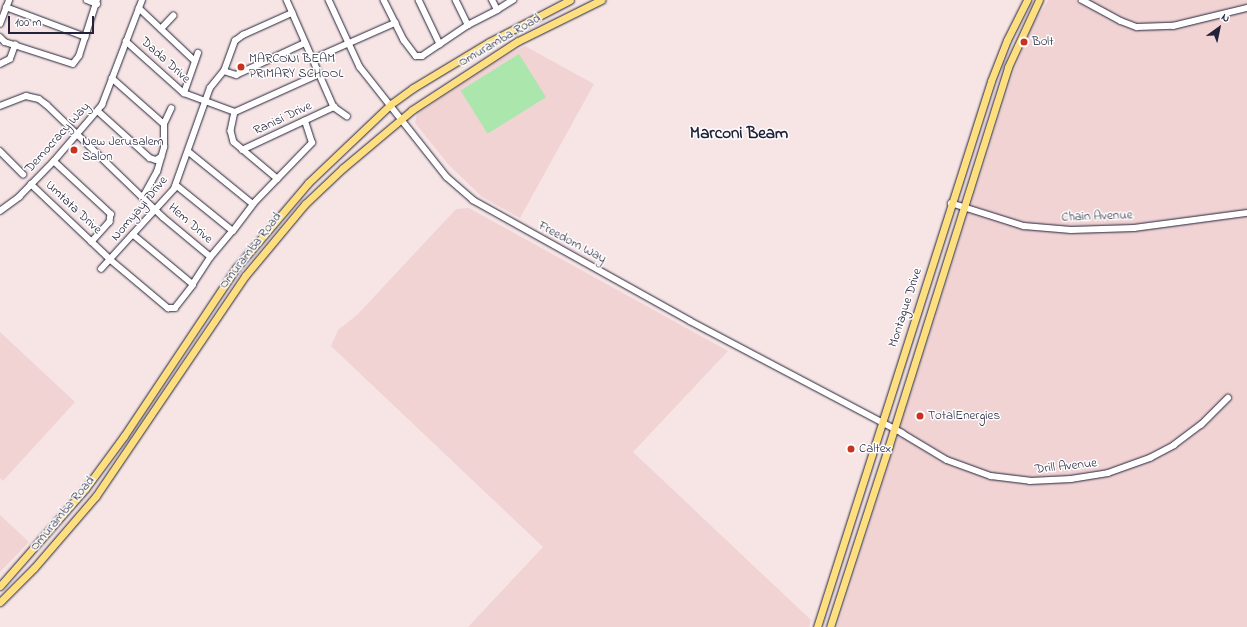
<!DOCTYPE html>
<style>
body{margin:0}
#map{position:relative;width:1247px;height:627px;overflow:hidden;background:#f7e5e5;font-family:"Indie Flower",sans-serif}
div>[style]{position:absolute}
[style*='--x']{left:calc(var(--x)*1px);top:calc(var(--y)*1px);width:calc(var(--w)*1px);rotate:calc(var(--a)*1deg)}
.built>*{inset:0;background:#f1d3d3}
.green>*{inset:0;background:#abe7ac;transform-origin:0 0}
.roads{filter:drop-shadow(0 0 1px #22223b) drop-shadow(0 0 1px #22223b)}
.minor>*{height:5.5px;margin:-2.75px;padding:0 2.75px;transform-origin:2.75px;border-radius:2.75px;background:#fff}
.major>*{height:7px;margin:-3.5px;padding:0 3.5px;transform-origin:3.5px;border-radius:3.5px;background:#fddf80}
.dots>*{width:11px;height:11px;translate:-50% -50%;box-sizing:border-box;border:2px solid #fff;border-radius:50%}
span{translate:-50% -50%;white-space:nowrap;text-align:center;line-height:1.15;-webkit-text-stroke:3px #fff;paint-order:stroke}
.street-label{font-size:13px;color:#22223b}
.poi-label{font-size:13px;color:#22223b}
.left{translate:0 -50%;text-align:left}
.district-label{font-size:17px;color:#22223b;font-weight:700}
.north{position:absolute;left:1199px;top:8px;width:40px;height:40px;-webkit-text-stroke:3px #fff;paint-order:stroke;rotate:33deg;font-size:11px;font-weight:700;line-height:16px;text-align:center;color:#22223b}
.north::after{content:'';display:block;margin:auto;width:14px;height:18px;background:#22223b;clip-path:polygon(50% 0,100% 100%,50% 72%,0 100%)}
.scale{position:absolute;left:8px;top:16px;width:86px;height:18px;box-sizing:border-box;border:2px solid #22223b;border-top:0;padding-left:5px;font-size:12px;line-height:14px;white-space:nowrap;color:#22223b;-webkit-text-stroke:3px #fff;paint-order:stroke}
</style>
<div id="map">
<div class="built">
<i style="clip-path:polygon(1048px 0,1247px 0,1247px 627px,837px 627px,1013px 73px,1032px 27px)"></i>
<i style="clip-path:polygon(525px 46px,594px 84px,520px 218px,482px 197px,448px 164px,415px 123px,417px 113px,494px 63px)"></i>
<i style="clip-path:polygon(469px 208px,728px 351px,633px 452px,811px 620px,809px 627px,468px 627px,543px 547px,331px 346px,338px 330px,357px 315px,456px 209px)"></i>
<i style="clip-path:polygon(0 332px,75px 402px,3px 481px,0 478px)"></i>
<i style="clip-path:polygon(0 515px,29px 542px,0 572px)"></i>
</div>
<div class="green">
<i style="left:519px;top:54px;width:51px;height:69px;rotate:58deg"></i>
</div>
<div class="roads">
<div class="minor">
<i style="--x:87;--y:0;--w:11;--a:22"></i>
<i style="--x:287;--y:0;--w:117;--a:66.3"></i>
<i style="--x:334;--y:107;--w:16;--a:35"></i>
<i style="--x:329;--y:0;--w:74;--a:65.2"></i>
<i style="--x:360;--y:67;--w:140;--a:51.7"></i>
<i style="--x:447;--y:177;--w:35;--a:41"></i>
<i style="--x:473;--y:200;--w:248;--a:29.1"></i>
<i style="--x:690;--y:321;--w:240;--a:27.8"></i>
<i style="--x:902;--y:433;--w:52;--a:31"></i>
<i style="--x:947;--y:460;--w:47;--a:20"></i>
<i style="--x:991;--y:476;--w:39;--a:7"></i>
<i style="--x:1030;--y:481;--w:41;--a:-2.8"></i>
<i style="--x:1071;--y:479;--w:37;--a:-9"></i>
<i style="--x:1108;--y:473;--w:45;--a:-19.7"></i>
<i style="--x:1150;--y:458;--w:27;--a:-28"></i>
<i style="--x:1174;--y:445;--w:34;--a:-37"></i>
<i style="--x:1201;--y:425;--w:38;--a:-45"></i>
<i style="--x:384;--y:0;--w:45;--a:63.4"></i>
<i style="--x:404;--y:40;--w:20;--a:53"></i>
<i style="--x:416;--y:56;--w:6;--a:0"></i>
<i style="--x:422;--y:56;--w:55;--a:-34"></i>
<i style="--x:419;--y:0;--w:49;--a:64.5"></i>
<i style="--x:456;--y:0;--w:28;--a:64"></i>
<i style="--x:468;--y:25;--w:33;--a:-27"></i>
<i style="--x:497;--y:10;--w:11;--a:-117"></i>
<i style="--x:1082;--y:0;--w:44;--a:28.3"></i>
<i style="--x:1121;--y:21;--w:17;--a:21"></i>
<i style="--x:1137;--y:27;--w:36;--a:-2"></i>
<i style="--x:1173;--y:26;--w:76;--a:-13.7"></i>
<i style="--x:6;--y:7;--w:85;--a:20.6"></i>
<i style="--x:139;--y:8;--w:77;--a:43.4"></i>
<i style="--x:497;--y:10;--w:19;--a:-32"></i>
<i style="--x:0;--y:24;--w:26;--a:-69"></i>
<i style="--x:161;--y:29;--w:18;--a:-47"></i>
<i style="--x:0;--y:37;--w:7;--a:45"></i>
<i style="--x:5;--y:42;--w:71;--a:17.9"></i>
<i style="--x:73;--y:64;--w:10;--a:-53"></i>
<i style="--x:79;--y:56;--w:59;--a:-72.2"></i>
<i style="--x:126;--y:41;--w:78;--a:41.9"></i>
<i style="--x:184;--y:93;--w:54;--a:20.4"></i>
<i style="--x:313;--y:59;--w:90;--a:-23.7"></i>
<i style="--x:0;--y:64;--w:11;--a:-27"></i>
<i style="--x:10;--y:59;--w:15;--a:-70"></i>
<i style="--x:224;--y:71;--w:13;--a:18"></i>
<i style="--x:236;--y:75;--w:76;--a:-24.9"></i>
<i style="--x:112;--y:78;--w:69;--a:41.5"></i>
<i style="--x:184;--y:93;--w:42;--a:-70.7"></i>
<i style="--x:0;--y:106;--w:28;--a:-21"></i>
<i style="--x:26;--y:96;--w:13;--a:13"></i>
<i style="--x:39;--y:99;--w:10;--a:37"></i>
<i style="--x:47;--y:105;--w:161;--a:44"></i>
<i style="--x:163;--y:217;--w:62;--a:39.8"></i>
<i style="--x:211;--y:257;--w:33;--a:123"></i>
<i style="--x:98;--y:111;--w:70;--a:42.1"></i>
<i style="--x:150;--y:158;--w:6;--a:18"></i>
<i style="--x:156;--y:160;--w:6;--a:-31"></i>
<i style="--x:235;--y:112;--w:92;--a:-24.3"></i>
<i style="--x:235;--y:112;--w:19;--a:102"></i>
<i style="--x:231;--y:131;--w:11;--a:75"></i>
<i style="--x:234;--y:142;--w:57;--a:40.1"></i>
<i style="--x:242;--y:150;--w:102;--a:-25.1"></i>
<i style="--x:0;--y:151;--w:33;--a:45"></i>
<i style="--x:189;--y:152;--w:82;--a:39.1"></i>
<i style="--x:54;--y:161;--w:78;--a:42.9"></i>
<i style="--x:111;--y:214;--w:8;--a:97"></i>
<i style="--x:110;--y:222;--w:27;--a:132"></i>
<i style="--x:31;--y:184;--w:110;--a:43.5"></i>
<i style="--x:111;--y:260;--w:75;--a:40.1"></i>
<i style="--x:168;--y:308;--w:7;--a:0"></i>
<i style="--x:175;--y:308;--w:29;--a:-52"></i>
<i style="--x:193;--y:285;--w:78;--a:-140.2"></i>
<i style="--x:176;--y:185;--w:73;--a:38.9"></i>
<i style="--x:233;--y:231;--w:34;--a:130"></i>
<i style="--x:143;--y:197;--w:29;--a:-61"></i>
<i style="--x:157;--y:172;--w:26;--a:-74"></i>
<i style="--x:164;--y:147;--w:23;--a:-90"></i>
<i style="--x:164;--y:124;--w:17;--a:-65"></i>
<i style="--x:951;--y:203;--w:77;--a:17.5"></i>
<i style="--x:1024;--y:226;--w:47;--a:4.9"></i>
<i style="--x:1071;--y:230;--w:63;--a:-1.8"></i>
<i style="--x:1134;--y:228;--w:114;--a:-7.6"></i>
<i style="--x:0;--y:211;--w:24;--a:-36"></i>
<i style="--x:19;--y:197;--w:50;--a:-45.8"></i>
<i style="--x:54;--y:161;--w:74;--a:-49.4"></i>
<i style="--x:102;--y:105;--w:112;--a:-69.1"></i>
<i style="--x:233;--y:231;--w:34;--a:-53"></i>
<i style="--x:253;--y:204;--w:85;--a:-46"></i>
<i style="--x:312;--y:143;--w:23;--a:-108"></i>
<i style="--x:101;--y:269;--w:108;--a:-47.6"></i>
<i style="--x:174;--y:189;--w:107;--a:-70.4"></i>
<i style="--x:210;--y:88;--w:22;--a:-51"></i>
<i style="--x:224;--y:71;--w:32;--a:-70"></i>
<i style="--x:235;--y:41;--w:10;--a:-37"></i>
<i style="--x:243;--y:35;--w:54;--a:-24.2"></i>
</div>
<div class="major">
<i style="--x:0;--y:586;--w:129;--a:-48.8"></i>
<i style="--x:85;--y:489;--w:66;--a:-53.7"></i>
<i style="--x:124;--y:436;--w:202;--a:-56.3"></i>
<i style="--x:236;--y:268;--w:111;--a:-49.7"></i>
<i style="--x:308;--y:183;--w:115;--a:-43.6"></i>
<i style="--x:391;--y:104;--w:27;--a:-36"></i>
<i style="--x:413;--y:88;--w:89;--a:-31.2"></i>
<i style="--x:489;--y:42;--w:91;--a:-27.4"></i>
<i style="--x:0;--y:602;--w:48;--a:-45"></i>
<i style="--x:34;--y:568;--w:95;--a:-49.3"></i>
<i style="--x:96;--y:496;--w:266;--a:-55.9"></i>
<i style="--x:245;--y:276;--w:94;--a:-50.2"></i>
<i style="--x:305;--y:204;--w:52;--a:-43.5"></i>
<i style="--x:343;--y:168;--w:90;--a:-40"></i>
<i style="--x:412;--y:110;--w:126;--a:-33.1"></i>
<i style="--x:518;--y:41;--w:93;--a:-26.3"></i>
<i style="--x:817;--y:627;--w:573;--a:-72.32"></i>
<i style="--x:991;--y:81;--w:44;--a:-68.7"></i>
<i style="--x:1007;--y:40;--w:45;--a:-63.4"></i>
<i style="--x:830;--y:627;--w:191;--a:-72"></i>
<i style="--x:889;--y:445;--w:396;--a:-72.5"></i>
<i style="--x:1008;--y:67;--w:74;--a:-65.2"></i>
</div>
</div>
<div class="dots">
<i style="left:1024px;top:42px;background:#c8321e"></i>
<i style="left:241px;top:67px;background:#c8321e"></i>
<i style="left:74px;top:150px;background:#c8321e"></i>
<i style="left:920px;top:416px;background:#c8321e"></i>
<i style="left:851px;top:449px;background:#c8321e"></i>
</div>
<div class="street-label">
<span style="left:500px;top:41px;rotate:-30deg">Omuramba Road</span>
<span style="left:165px;top:61px;rotate:42deg">Dada Drive</span>
<span style="left:283px;top:119px;rotate:-25deg">Ranisi Drive</span>
<span style="left:58px;top:138px;rotate:-48deg">Democracy Way</span>
<span style="left:73px;top:208px;rotate:43deg">Umtata Drive</span>
<span style="left:140px;top:209px;rotate:-50deg">Nomyayi Drive</span>
<span style="left:1097px;top:217px;rotate:-2deg">Chain Avenue</span>
<span style="left:190px;top:224px;rotate:41deg">Hem Drive</span>
<span style="left:572px;top:243px;rotate:28deg">Freedom Way</span>
<span style="left:251px;top:251px;rotate:-52deg">Omuramba Road</span>
<span style="left:906px;top:308px;rotate:-72deg">Montague Drive</span>
<span style="left:1066px;top:467px;rotate:-6deg">Drill Avenue</span>
<span style="left:63px;top:514px;rotate:-50deg">Omuramba Road</span>
</div>
<div class="poi-label">
<span class="left" style="left:1032px;top:42px">Bolt</span>
<span class="left" style="left:249px;top:67px">MARCONI BEAM<br>PRIMARY SCHOOL</span>
<span class="left" style="left:82px;top:150px">New Jerusalem<br>Salon</span>
<span class="left" style="left:928px;top:416px">TotalEnergies</span>
<span class="left" style="left:859px;top:449px">Caltex</span>
</div>
<div class="district-label">
<span style="left:739px;top:134px">Marconi Beam</span>
</div>
<div class="north">N</div>
<div class="scale">100 m</div>
</div>
